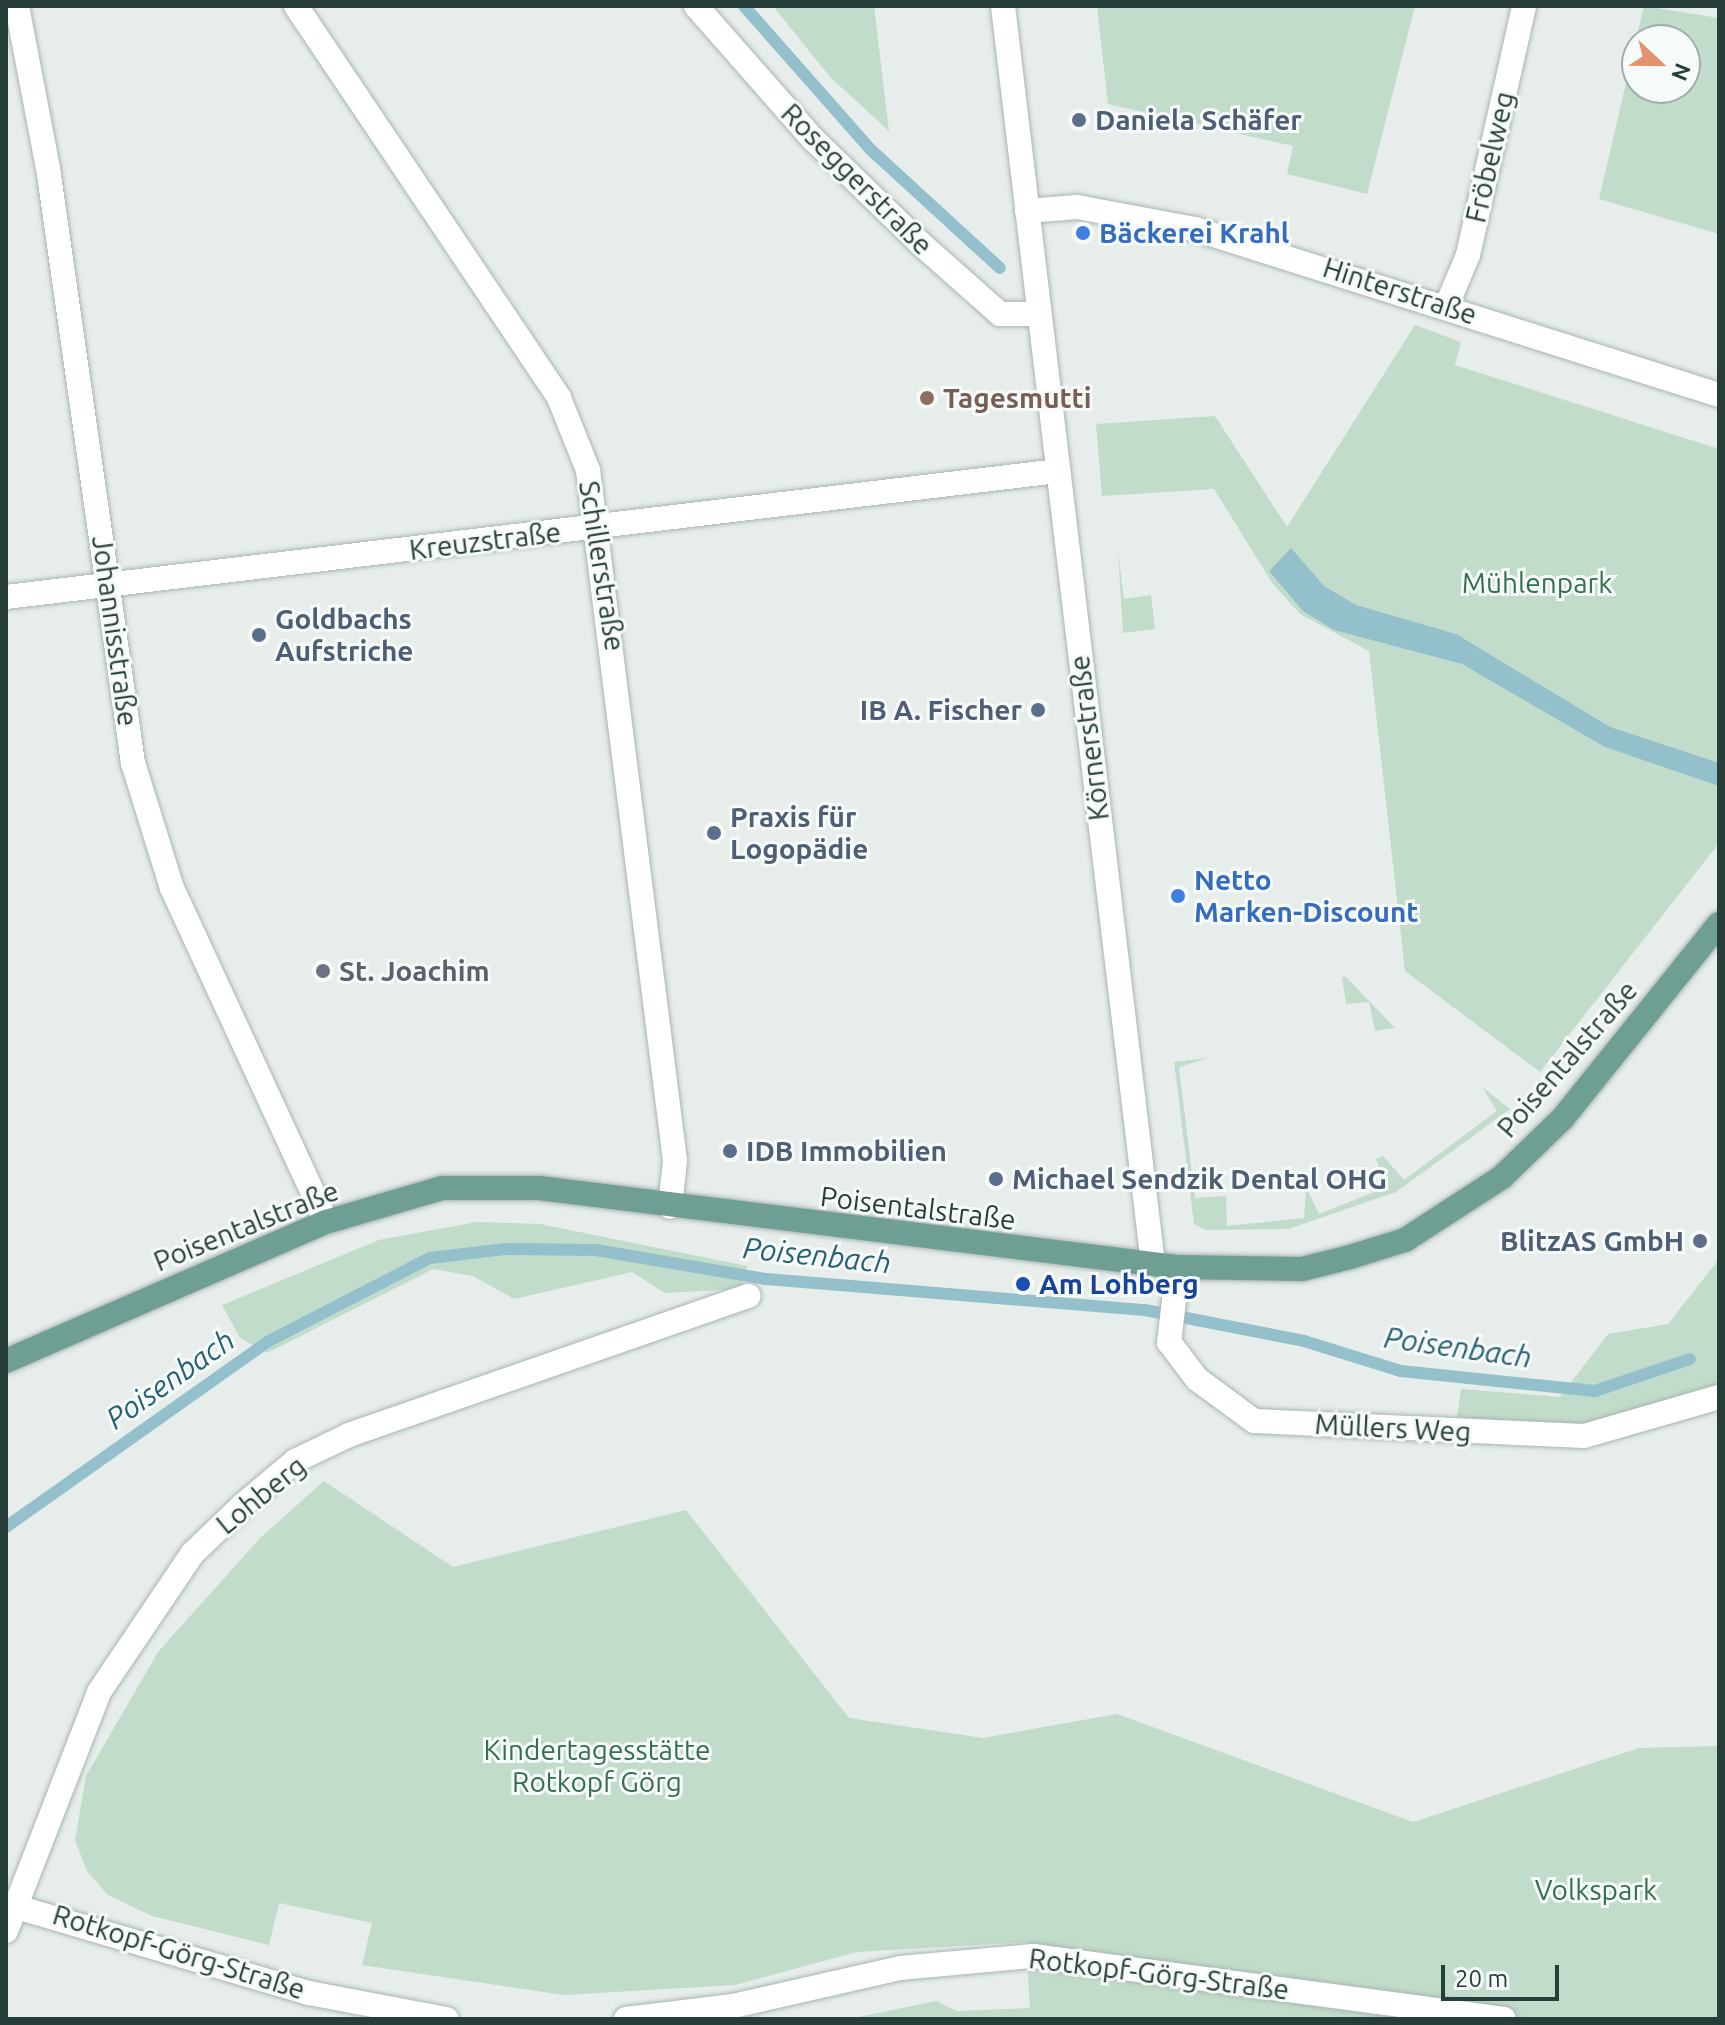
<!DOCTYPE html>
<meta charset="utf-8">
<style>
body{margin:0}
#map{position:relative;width:1725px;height:2025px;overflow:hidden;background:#e6edea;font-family:Ubuntu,sans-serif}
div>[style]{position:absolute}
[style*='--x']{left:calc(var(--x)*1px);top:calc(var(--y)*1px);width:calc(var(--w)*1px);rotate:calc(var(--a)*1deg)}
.green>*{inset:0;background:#c1dcca}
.water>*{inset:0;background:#94c0cc}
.stream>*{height:12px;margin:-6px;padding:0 6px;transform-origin:6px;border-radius:6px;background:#94c0cc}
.roads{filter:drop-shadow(0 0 2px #a9b5b1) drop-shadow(0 0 2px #a9b5b1)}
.minor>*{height:24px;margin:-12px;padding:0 12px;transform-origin:12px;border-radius:12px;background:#fff}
.major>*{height:24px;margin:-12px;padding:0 12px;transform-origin:12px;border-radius:12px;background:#6f9e95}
.dots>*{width:22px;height:22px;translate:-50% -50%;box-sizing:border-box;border:4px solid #f6faf8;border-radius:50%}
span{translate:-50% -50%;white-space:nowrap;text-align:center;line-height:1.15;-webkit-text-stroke:6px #f6faf8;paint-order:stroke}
.service-label{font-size:28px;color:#4e5e75;font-weight:700}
.left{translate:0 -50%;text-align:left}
.right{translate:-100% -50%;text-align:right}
.street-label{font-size:28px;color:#263d39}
.shop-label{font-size:28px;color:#366cbe;font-weight:700}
.education-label{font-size:28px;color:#785e54;font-weight:700}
.park-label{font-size:28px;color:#34704f}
.worship-label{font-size:28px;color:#5b616d;font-weight:700}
.transit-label{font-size:28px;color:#164399;font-weight:700}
.water-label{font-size:30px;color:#266274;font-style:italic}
.frame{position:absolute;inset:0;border:8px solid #263d39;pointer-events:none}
.north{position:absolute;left:1621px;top:24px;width:80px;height:80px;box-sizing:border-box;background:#f6faf8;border:2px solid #a3aeac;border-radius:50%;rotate:112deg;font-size:22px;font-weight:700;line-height:32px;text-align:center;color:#263d39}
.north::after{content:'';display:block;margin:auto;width:28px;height:36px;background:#e4916d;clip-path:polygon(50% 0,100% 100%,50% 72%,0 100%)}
.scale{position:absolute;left:1441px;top:1965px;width:118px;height:36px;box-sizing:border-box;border:4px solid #263d39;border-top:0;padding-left:10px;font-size:24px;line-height:28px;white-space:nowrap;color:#263d39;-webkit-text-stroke:6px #f6faf8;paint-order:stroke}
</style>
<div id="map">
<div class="green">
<i style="clip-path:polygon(773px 6px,874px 6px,889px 131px,830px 77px)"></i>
<i style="clip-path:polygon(1097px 6px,1415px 6px,1367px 194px,1287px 174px,1293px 146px,1108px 104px)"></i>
<i style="clip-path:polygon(evenodd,1644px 6px,1719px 18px,1719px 234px,1599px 199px,1644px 6px,1637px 40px,1685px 40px,1685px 88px,1637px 88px,1637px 40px)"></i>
<i style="clip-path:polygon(1415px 325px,1461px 342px,1455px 365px,1719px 449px,1719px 843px,1540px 1072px,1405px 971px,1369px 651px,1300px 614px,1273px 584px,1214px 489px,1102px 496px,1096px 424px,1215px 416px,1287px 527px)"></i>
<i style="clip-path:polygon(1118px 552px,1124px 599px,1151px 595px,1155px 629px,1123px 633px)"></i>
<i style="clip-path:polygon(1342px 977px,1346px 977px,1395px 1028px,1375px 1031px,1369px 1002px,1346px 1004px)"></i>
<i style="clip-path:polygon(1208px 1058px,1179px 1067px,1195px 1198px,1226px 1196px,1227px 1226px,1304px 1218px,1306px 1187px,1319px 1214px,1387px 1187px,1376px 1159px,1383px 1156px,1404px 1180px,1497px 1111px,1482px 1087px,1510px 1109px,1396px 1192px,1288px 1229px,1205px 1230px,1194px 1224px,1174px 1062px)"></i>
<i style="clip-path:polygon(477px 1222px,540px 1224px,747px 1266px,741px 1289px,665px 1293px,632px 1272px,514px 1299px,473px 1276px,433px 1269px,267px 1353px,240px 1338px,222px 1305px,379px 1240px)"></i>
<i style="clip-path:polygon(1719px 1259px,1719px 1389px,1580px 1430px,1457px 1417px,1461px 1389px,1560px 1397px,1608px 1334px,1668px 1324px)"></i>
<i style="clip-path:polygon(324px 1481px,453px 1567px,686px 1510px,849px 1718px,983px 1738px,1117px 1714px,1413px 1822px,1639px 1748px,1719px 1746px,1719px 2019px,849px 2019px,936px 2001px,957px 2011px,1030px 2008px,1026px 1942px,857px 1952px,735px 1985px,564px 1995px,362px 1965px,372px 1923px,279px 1903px,269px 1945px,152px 1916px,108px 1895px,87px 1871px,75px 1840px,86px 1776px,158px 1652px,261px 1537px)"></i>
</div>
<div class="water">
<i style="clip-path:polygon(1291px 548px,1324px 586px,1356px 605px,1456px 634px,1610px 727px,1719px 763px,1719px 786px,1605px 747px,1462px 664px,1334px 630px,1303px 611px,1269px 571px)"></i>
</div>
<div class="stream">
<i style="--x:744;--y:6;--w:191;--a:48.6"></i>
<i style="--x:870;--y:149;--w:176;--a:42.5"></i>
<i style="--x:6;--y:1527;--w:320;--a:-35.3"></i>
<i style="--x:267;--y:1342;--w:183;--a:-27.3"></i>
<i style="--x:430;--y:1258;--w:77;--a:-6.8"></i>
<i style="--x:506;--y:1249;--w:90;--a:0.6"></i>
<i style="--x:596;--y:1250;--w:172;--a:9.7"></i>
<i style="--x:766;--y:1279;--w:380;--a:4.7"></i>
<i style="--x:1145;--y:1310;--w:162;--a:11"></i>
<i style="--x:1304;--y:1341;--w:102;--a:17.2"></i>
<i style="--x:1401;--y:1371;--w:195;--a:5.9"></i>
<i style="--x:1595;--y:1391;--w:100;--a:-18.6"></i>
</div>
<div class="roads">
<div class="minor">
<i style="--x:17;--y:6;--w:165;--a:79.2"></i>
<i style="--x:48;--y:168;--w:601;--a:81.87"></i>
<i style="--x:133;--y:763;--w:131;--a:72.7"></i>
<i style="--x:172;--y:888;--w:368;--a:65.2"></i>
<i style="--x:296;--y:6;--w:472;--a:56.1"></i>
<i style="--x:559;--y:398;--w:78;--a:68.1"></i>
<i style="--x:588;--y:470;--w:696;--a:82.82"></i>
<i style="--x:675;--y:1161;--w:46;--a:96.2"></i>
<i style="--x:696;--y:6;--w:177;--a:48.7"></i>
<i style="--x:813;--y:139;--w:151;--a:44.2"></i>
<i style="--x:921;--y:244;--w:106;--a:41.5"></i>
<i style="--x:1000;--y:314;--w:39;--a:0"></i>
<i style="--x:1003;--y:6;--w:1267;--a:83.2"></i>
<i style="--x:1027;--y:211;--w:50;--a:-4.6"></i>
<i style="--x:1077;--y:207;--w:120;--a:10.6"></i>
<i style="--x:1195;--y:229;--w:550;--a:17.58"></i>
<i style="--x:1447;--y:305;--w:54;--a:-67.2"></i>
<i style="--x:1468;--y:255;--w:255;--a:-77.3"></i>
<i style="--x:6;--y:597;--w:1060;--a:-6.83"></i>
<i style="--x:1178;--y:1267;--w:76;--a:96.8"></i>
<i style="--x:1169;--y:1342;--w:46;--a:52.9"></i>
<i style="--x:1197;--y:1379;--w:71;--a:36.4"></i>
<i style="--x:1254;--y:1421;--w:330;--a:2.6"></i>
<i style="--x:1584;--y:1436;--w:141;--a:-16.1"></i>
<i style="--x:6;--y:1904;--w:316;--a:16.4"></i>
<i style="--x:309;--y:1993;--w:140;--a:10.7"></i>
<i style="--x:6;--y:1931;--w:256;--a:-68.7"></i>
<i style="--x:99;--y:1692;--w:166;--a:-56"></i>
<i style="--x:192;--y:1554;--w:71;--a:-43.9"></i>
<i style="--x:243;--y:1505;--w:68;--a:-40.2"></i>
<i style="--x:295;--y:1461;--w:60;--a:-25.7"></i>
<i style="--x:349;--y:1435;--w:423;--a:-19.2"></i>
<i style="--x:626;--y:2019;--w:108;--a:-6.9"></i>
<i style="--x:733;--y:2006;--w:171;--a:-12.8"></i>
<i style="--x:900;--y:1968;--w:134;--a:-5.2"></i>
<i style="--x:1033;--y:1956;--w:475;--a:7.6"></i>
</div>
<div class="major">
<i style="--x:6;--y:1361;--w:349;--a:-23.5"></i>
<i style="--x:326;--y:1222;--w:121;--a:-16.3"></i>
<i style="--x:442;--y:1188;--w:97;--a:0"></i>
<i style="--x:539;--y:1188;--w:644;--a:7.05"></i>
<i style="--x:1178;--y:1267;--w:124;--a:0.9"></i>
<i style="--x:1302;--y:1269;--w:49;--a:-14"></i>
<i style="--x:1350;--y:1257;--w:58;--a:-17.2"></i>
<i style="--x:1405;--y:1240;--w:116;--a:-33"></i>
<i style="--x:1502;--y:1177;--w:85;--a:-44"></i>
<i style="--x:1563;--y:1118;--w:249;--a:-51.2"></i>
</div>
</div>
<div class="dots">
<i style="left:1079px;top:120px;background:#5c6f8a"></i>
<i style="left:1083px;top:233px;background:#3f7fe0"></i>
<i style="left:927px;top:398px;background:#8d6e63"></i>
<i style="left:259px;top:635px;background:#5c6f8a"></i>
<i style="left:1038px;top:710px;background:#5c6f8a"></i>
<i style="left:714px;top:833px;background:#5c6f8a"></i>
<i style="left:1178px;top:896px;background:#3f7fe0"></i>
<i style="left:323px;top:971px;background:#6b7280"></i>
<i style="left:730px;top:1151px;background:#5c6f8a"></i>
<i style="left:996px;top:1179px;background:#5c6f8a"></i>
<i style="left:1700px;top:1241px;background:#5c6f8a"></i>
<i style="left:1023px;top:1284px;background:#1a4fb4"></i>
</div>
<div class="service-label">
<span class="left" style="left:1095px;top:120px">Daniela Schäfer</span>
<span class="left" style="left:275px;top:635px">Goldbachs<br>Aufstriche</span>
<span class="right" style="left:1022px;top:710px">IB A. Fischer</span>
<span class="left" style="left:730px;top:833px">Praxis für<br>Logopädie</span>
<span class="left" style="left:746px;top:1151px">IDB Immobilien</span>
<span class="left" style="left:1012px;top:1179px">Michael Sendzik Dental OHG</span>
<span class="right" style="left:1684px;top:1241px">BlitzAS GmbH</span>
</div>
<div class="street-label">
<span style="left:1490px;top:157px;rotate:-77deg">Fröbelweg</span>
<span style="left:857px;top:179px;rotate:45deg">Roseggerstraße</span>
<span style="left:1400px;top:291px;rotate:18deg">Hinterstraße</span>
<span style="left:485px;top:541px;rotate:-7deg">Kreuzstraße</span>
<span style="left:602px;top:566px;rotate:81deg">Schillerstraße</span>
<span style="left:115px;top:631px;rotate:82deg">Johannisstraße</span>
<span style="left:1089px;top:738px;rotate:-97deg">Körnerstraße</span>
<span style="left:1567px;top:1059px;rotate:-49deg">Poisentalstraße</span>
<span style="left:918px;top:1208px;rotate:7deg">Poisentalstraße</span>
<span style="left:246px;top:1226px;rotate:-22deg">Poisentalstraße</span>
<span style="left:1393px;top:1428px;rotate:3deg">Müllers Weg</span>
<span style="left:261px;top:1495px;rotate:-39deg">Lohberg</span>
<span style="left:179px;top:1952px;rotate:17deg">Rotkopf-Görg-Straße</span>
<span style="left:1159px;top:1974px;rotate:7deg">Rotkopf-Görg-Straße</span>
</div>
<div class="shop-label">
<span class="left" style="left:1099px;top:233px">Bäckerei Krahl</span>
<span class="left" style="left:1194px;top:896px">Netto<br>Marken-Discount</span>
</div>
<div class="education-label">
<span class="left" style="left:943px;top:398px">Tagesmutti</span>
</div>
<div class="park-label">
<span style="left:1537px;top:583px">Mühlenpark</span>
<span style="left:597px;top:1766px">Kindertagesstätte<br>Rotkopf Görg</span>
<span style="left:1596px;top:1890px">Volkspark</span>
</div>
<div class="worship-label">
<span class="left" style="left:339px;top:971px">St. Joachim</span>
</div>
<div class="transit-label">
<span class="left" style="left:1039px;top:1284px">Am Lohberg</span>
</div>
<div class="water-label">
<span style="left:817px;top:1255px;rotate:6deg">Poisenbach</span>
<span style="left:1458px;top:1347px;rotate:8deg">Poisenbach</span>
<span style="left:170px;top:1379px;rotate:-35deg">Poisenbach</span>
</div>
<div class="frame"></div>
<div class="north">N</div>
<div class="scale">20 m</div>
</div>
